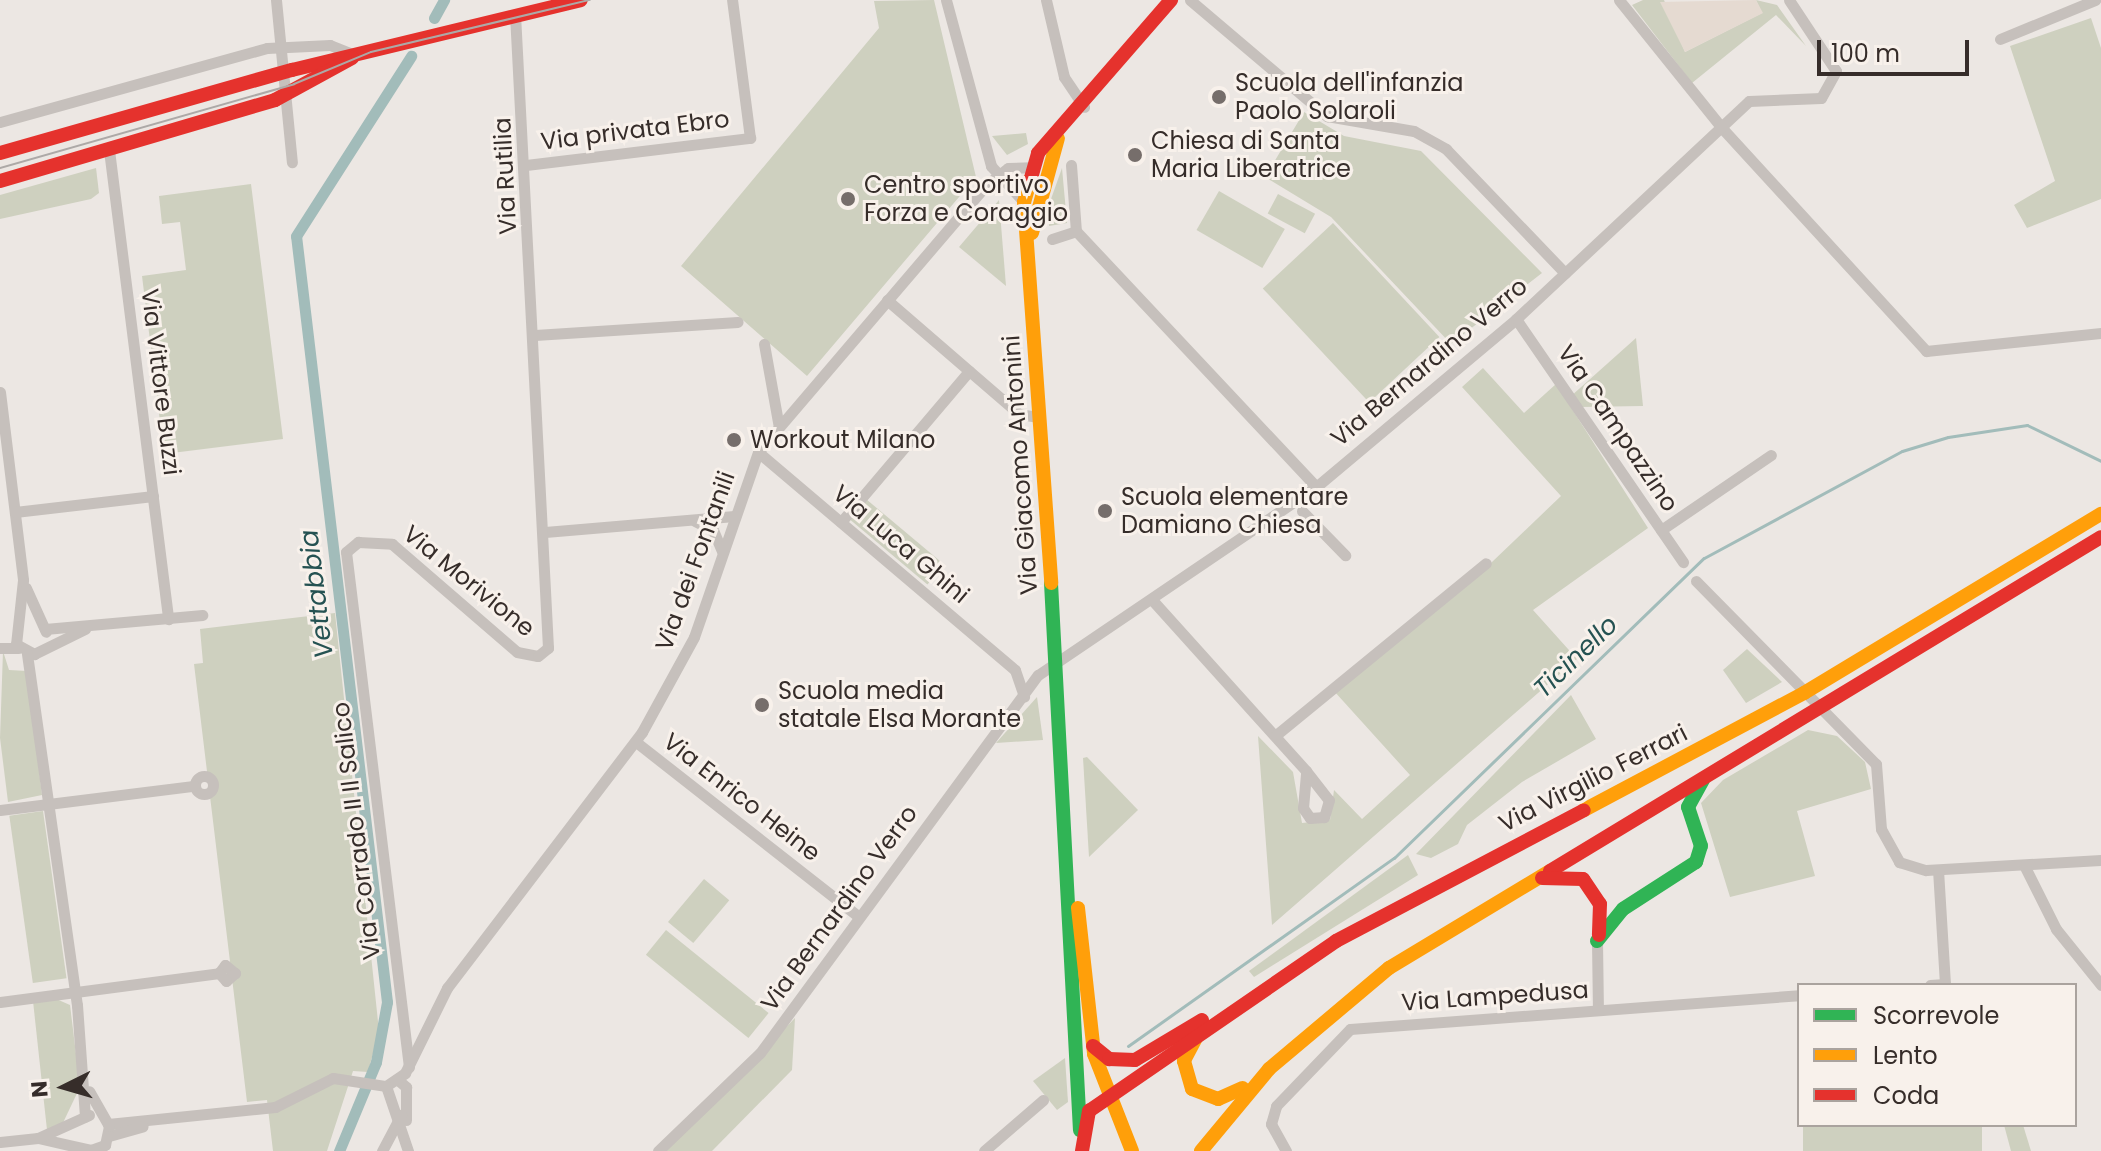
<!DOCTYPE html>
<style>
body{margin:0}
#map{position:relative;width:2101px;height:1151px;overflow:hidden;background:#ece7e3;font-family:Poppins,sans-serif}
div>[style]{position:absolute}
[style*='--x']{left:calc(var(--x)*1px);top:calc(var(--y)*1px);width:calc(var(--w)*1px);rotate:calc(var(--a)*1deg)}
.green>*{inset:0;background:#ced0bf;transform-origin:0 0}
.plaza>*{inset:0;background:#e5dad1}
.stream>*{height:3px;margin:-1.5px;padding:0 1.5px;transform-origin:1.5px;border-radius:1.5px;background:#a2bcba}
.canal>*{height:11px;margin:-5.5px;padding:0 5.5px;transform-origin:5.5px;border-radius:5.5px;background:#a2bcba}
.street>*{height:11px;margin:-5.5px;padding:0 5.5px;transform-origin:5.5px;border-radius:5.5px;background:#c6c0bc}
.street>.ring{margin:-5.5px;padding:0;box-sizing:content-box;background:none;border:11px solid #c6c0bc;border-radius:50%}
.fast>*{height:14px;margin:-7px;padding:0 7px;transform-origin:7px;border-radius:7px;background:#30b455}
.slow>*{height:14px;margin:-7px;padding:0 7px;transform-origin:7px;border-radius:7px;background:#ff9f0a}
.jam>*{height:14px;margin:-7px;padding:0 7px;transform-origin:7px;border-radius:7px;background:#e5322d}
.tram>*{height:2px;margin:-1px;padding:0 1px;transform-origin:1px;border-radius:1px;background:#ada9a7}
.dots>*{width:22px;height:22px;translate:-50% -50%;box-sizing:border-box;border:4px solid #f8f1eb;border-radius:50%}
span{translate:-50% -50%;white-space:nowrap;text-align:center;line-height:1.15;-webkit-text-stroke:6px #f8f1eb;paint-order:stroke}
.poi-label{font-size:24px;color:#362d2a}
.left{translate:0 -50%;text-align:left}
.street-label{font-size:24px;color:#362d2a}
.water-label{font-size:26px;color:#255252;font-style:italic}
.legend{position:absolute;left:1797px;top:983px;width:280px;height:144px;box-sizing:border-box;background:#f8f1eb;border:2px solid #aaa39e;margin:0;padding:10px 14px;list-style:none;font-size:24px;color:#362d2a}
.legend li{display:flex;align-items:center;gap:16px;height:40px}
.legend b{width:40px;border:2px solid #aaa39e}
.north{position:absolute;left:24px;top:1047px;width:80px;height:80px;-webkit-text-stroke:6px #f8f1eb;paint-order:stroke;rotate:265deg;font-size:22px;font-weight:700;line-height:32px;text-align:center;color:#362d2a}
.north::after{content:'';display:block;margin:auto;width:28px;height:36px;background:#362d2a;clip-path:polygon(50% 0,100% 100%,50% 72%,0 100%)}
.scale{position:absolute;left:1817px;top:40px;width:152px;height:36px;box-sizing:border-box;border:4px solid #362d2a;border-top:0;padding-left:10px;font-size:24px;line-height:28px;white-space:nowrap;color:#362d2a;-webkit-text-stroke:6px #f8f1eb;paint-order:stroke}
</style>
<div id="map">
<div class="green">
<i style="clip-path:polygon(934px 0,976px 177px,807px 376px,681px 266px,879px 28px,874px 1px)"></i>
<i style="clip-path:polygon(1643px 0,1664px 0,1685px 52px,1762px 13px,1756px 0,1777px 5px,1806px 46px,1776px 15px,1692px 83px,1632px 5px)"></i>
<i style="clip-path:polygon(2091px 18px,2101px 48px,2101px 199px,2027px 228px,2014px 205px,2055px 181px,2010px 46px)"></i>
<i style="clip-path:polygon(1304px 112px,1344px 136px,1421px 151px,1542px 273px,1451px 344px,1331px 217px,1265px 177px)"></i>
<i style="clip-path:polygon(1026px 133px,1028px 144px,1007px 155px,992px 136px)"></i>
<i style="clip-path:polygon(96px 168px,99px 193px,91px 199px,0 219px,0 195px)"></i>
<i style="clip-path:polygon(1062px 168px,1067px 223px,1049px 226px,1051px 199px)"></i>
<i style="clip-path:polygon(251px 184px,283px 439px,164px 454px,142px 276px,186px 270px,180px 222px,162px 224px,159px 196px)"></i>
<i style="left:1219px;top:191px;width:76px;height:45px;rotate:30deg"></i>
<i style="left:1278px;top:194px;width:42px;height:22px;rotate:28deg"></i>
<i style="clip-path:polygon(999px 200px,1006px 286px,959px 247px)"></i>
<i style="left:1333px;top:223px;width:156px;height:96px;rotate:47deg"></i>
<i style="clip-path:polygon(1636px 338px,1643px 406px,1580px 407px,1570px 397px)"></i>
<i style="clip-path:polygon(1483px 368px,1524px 413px,1556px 384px,1648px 528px,1533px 610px,1577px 659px,1272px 925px,1258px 736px,1293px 772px,1302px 823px,1330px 820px,1334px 790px,1362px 819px,1410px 775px,1334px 691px,1492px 562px,1561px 496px,1462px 387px)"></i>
<i style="left:866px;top:499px;width:102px;height:26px;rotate:40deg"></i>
<i style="clip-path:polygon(335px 613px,379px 1031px,368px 1072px,353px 1071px,327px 1151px,273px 1151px,267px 1100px,247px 1102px,194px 664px,203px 663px,200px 629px)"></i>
<i style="clip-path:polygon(1747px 649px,1782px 682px,1746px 703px,1723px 670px)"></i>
<i style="clip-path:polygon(3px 651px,9px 670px,27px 671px,42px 795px,8px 802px,0 738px)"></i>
<i style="clip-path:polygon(1571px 695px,1596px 739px,1522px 782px,1467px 825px,1458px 844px,1431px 858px,1416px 854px)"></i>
<i style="clip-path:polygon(1037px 697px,1043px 740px,996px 743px)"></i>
<i style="clip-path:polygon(1808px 730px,1837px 736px,1865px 762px,1871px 789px,1797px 811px,1815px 876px,1730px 897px,1701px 803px,1723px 780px)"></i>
<i style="clip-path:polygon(1087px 757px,1138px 810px,1089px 857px,1083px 758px)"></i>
<i style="left:43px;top:811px;width:169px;height:34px;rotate:82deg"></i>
<i style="clip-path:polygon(1408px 855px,1418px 875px,1254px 977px,1249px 971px)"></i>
<i style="left:704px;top:879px;width:33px;height:56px;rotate:40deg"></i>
<i style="left:666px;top:930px;width:132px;height:32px;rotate:39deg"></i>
<i style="clip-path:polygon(54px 998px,70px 1005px,80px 1087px,61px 1127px,47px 1130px,33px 1001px)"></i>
<i style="clip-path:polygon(795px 1018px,792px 1070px,712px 1151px,666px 1151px)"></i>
<i style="clip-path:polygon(1065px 1058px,1068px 1102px,1057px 1110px,1033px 1081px)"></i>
<i style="left:1803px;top:1125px;width:179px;height:26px"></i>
<i style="clip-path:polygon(2004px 1125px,2023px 1125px,2031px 1151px,2011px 1151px)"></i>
</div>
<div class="plaza">
<i style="clip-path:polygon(1756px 0,1763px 13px,1685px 52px,1660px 2px)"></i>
</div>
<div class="stream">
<i style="--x:1128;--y:1046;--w:326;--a:-35.3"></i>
<i style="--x:1394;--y:858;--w:431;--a:-44.1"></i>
<i style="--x:1704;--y:558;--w:225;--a:-28.4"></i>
<i style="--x:1902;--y:451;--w:48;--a:-16.9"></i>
<i style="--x:1948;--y:437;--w:80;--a:-8.6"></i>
<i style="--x:2027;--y:425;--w:82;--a:25.9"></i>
</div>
<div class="canal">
<i style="--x:434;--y:18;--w:21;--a:-61"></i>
<i style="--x:339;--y:1151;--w:96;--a:-67.4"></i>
<i style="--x:376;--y:1062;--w:61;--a:-79.6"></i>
<i style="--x:387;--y:1002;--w:771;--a:-96.77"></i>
<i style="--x:296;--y:236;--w:214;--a:-57.4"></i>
</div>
<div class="street">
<i style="--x:276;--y:0;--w:163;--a:84.4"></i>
<i style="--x:946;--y:0;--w:172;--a:74.8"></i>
<i style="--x:991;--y:166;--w:49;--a:47.5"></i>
<i style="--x:1046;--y:0;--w:79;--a:76.8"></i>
<i style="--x:1064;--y:77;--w:36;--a:56"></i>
<i style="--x:1190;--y:0;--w:180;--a:40.3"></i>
<i style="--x:1327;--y:116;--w:88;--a:9.8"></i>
<i style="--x:1414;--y:131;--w:37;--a:29"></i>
<i style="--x:1446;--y:149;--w:172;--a:46.2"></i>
<i style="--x:1619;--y:0;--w:163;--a:51.2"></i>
<i style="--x:1721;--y:127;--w:304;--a:47.5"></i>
<i style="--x:1926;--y:351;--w:176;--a:-5.9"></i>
<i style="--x:2000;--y:39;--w:103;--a:-22.3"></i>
<i style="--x:0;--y:122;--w:277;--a:-15.5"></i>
<i style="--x:267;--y:48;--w:63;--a:-2.7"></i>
<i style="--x:330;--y:45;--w:27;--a:22"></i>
<i style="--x:109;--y:150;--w:473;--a:82.8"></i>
<i style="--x:526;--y:165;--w:226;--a:-6.9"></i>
<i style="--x:750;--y:138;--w:139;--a:-97.4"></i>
<i style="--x:1071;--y:165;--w:66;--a:85.7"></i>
<i style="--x:1076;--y:231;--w:351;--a:46.8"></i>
<i style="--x:1052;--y:239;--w:25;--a:-18"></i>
<i style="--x:887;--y:300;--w:174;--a:40.8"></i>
<i style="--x:1019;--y:414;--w:20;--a:9"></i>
<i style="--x:1516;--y:319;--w:295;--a:55.5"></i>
<i style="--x:535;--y:335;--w:203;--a:-3.7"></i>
<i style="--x:764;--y:344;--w:84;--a:79.8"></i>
<i style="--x:0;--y:392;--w:189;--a:83"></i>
<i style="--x:23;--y:580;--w:64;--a:96.2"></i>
<i style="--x:16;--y:644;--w:21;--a:29"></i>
<i style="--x:34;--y:654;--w:57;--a:-26.1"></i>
<i style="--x:758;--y:452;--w:337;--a:40.3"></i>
<i style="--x:1015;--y:670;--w:28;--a:71"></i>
<i style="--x:1302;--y:511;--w:62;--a:45.7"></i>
<i style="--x:15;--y:512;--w:139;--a:-6.6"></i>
<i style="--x:695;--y:521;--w:20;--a:27"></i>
<i style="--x:713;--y:530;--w:23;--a:67"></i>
<i style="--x:841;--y:522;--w:198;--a:-49.7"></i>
<i style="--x:1661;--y:530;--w:133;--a:-34.3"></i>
<i style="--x:545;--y:532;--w:190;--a:-4.8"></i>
<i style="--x:1696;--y:581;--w:257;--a:45.5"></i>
<i style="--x:1876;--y:764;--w:65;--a:85.6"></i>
<i style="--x:1881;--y:829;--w:38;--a:61"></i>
<i style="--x:1899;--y:862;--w:28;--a:17"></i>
<i style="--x:1926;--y:870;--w:175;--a:-3.3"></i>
<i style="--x:26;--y:588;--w:48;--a:65.6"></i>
<i style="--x:1154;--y:602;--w:227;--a:48"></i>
<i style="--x:45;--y:629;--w:158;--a:-5.1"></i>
<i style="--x:0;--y:648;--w:18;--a:0"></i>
<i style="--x:27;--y:654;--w:355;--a:81.9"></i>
<i style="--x:77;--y:1005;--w:112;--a:85.9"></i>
<i style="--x:1038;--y:675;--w:336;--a:-34.1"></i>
<i style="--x:1316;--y:487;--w:261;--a:-40"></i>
<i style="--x:1516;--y:319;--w:319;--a:-43.1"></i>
<i style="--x:1749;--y:101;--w:72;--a:-2.4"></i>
<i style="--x:1821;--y:98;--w:31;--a:-61"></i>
<i style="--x:1836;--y:71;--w:85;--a:-123.5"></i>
<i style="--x:1276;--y:735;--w:271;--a:-39.3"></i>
<i style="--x:636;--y:742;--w:283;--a:38.1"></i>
<i style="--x:1306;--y:771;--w:37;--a:52"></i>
<i style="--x:1329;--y:800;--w:18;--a:106"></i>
<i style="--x:1324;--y:817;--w:14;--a:176"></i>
<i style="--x:1310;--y:818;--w:12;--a:-125"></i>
<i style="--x:1303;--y:808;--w:37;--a:-85"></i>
<i class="ring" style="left:195px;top:776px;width:7px;height:7px"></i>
<i style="--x:0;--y:810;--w:195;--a:-7.1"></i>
<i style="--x:2024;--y:865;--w:72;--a:63.4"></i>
<i style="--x:2056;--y:929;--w:72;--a:51.2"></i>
<i style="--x:1597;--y:941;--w:69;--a:89.2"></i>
<i style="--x:1930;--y:985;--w:15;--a:-4"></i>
<i style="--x:1945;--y:984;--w:114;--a:-93.5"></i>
<i style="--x:0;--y:1002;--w:221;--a:-7.5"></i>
<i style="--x:219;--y:973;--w:10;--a:-53"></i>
<i style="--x:225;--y:965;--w:13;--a:39"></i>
<i style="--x:235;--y:973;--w:12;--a:138"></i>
<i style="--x:226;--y:981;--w:11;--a:-131"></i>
<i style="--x:409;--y:1067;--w:519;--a:-96.97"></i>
<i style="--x:346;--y:552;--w:16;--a:-40"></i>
<i style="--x:358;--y:542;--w:34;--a:3"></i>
<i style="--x:392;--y:544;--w:165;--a:40.8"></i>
<i style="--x:517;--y:652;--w:21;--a:11"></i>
<i style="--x:538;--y:656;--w:13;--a:-39"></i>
<i style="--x:548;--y:648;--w:634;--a:-92.98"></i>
<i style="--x:398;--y:1080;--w:11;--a:41"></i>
<i style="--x:406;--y:1087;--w:33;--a:90"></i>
<i style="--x:386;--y:1086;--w:23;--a:-34"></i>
<i style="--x:405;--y:1073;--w:95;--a:-63.7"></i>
<i style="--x:447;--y:988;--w:322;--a:-52.7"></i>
<i style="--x:642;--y:732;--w:108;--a:-61.3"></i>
<i style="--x:694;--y:637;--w:196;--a:-70.9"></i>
<i style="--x:758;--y:452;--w:350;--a:-49.5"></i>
<i style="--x:985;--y:186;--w:29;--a:-38"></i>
<i style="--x:1008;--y:168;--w:23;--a:-2"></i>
<i style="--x:386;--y:1086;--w:69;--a:71.3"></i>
<i style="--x:108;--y:1124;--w:168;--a:-5.8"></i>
<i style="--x:275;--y:1107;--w:65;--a:-26.6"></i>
<i style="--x:333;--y:1078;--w:54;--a:8.6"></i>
<i style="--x:109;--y:1136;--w:35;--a:-16"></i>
<i style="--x:38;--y:1138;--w:54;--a:12.8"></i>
<i style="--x:91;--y:1150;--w:15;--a:-20"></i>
<i style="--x:105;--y:1145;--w:19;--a:-78"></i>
<i style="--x:109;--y:1126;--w:40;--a:-119.7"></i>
<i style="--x:0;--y:1142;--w:38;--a:-6"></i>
<i style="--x:38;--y:1138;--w:56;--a:-24.3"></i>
<i style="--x:382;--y:1151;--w:41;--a:-62.2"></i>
<i style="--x:658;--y:1151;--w:141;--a:-43.9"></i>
<i style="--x:760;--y:1053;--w:469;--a:-53.7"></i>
<i style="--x:984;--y:1151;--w:78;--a:-40.8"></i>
<i style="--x:1286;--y:1151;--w:31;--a:-119"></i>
<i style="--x:1271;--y:1124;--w:19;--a:-74"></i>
<i style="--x:1276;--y:1106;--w:107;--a:-46.1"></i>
<i style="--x:1350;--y:1029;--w:450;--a:-4.3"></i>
</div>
<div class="fast">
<i style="--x:1051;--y:583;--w:548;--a:86.97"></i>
<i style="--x:1597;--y:941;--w:41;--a:-50.9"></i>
<i style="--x:1623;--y:909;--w:87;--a:-32.8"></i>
<i style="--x:1696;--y:862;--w:17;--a:-73"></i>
<i style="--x:1701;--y:846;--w:41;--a:-108.4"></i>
<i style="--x:1688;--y:807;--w:31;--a:-61"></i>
</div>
<div class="slow">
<i style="--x:1031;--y:178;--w:25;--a:106"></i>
<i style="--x:1024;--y:202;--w:382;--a:85.9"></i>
<i style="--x:1032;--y:233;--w:98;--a:-74.7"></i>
<i style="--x:1584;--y:810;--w:249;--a:-28"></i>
<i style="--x:1804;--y:693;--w:347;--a:-31.1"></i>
<i style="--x:1078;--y:908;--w:147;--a:83.7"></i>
<i style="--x:1094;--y:1054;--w:104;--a:68.6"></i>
<i style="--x:1196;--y:1038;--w:26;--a:118"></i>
<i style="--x:1184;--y:1061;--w:29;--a:74"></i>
<i style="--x:1192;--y:1089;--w:28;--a:21"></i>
<i style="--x:1218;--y:1099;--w:27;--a:-24"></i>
<i style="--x:1201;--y:1151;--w:107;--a:-50.3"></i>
<i style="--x:1269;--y:1069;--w:157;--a:-40.1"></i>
<i style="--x:1389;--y:968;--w:188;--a:-31.1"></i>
</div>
<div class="jam">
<i style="--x:0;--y:153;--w:304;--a:-15.9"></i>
<i style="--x:292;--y:70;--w:297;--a:-13.6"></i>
<i style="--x:1031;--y:178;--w:26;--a:-74"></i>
<i style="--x:1038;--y:153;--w:203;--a:-49"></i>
<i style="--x:0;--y:181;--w:287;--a:-16.4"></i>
<i style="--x:275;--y:100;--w:88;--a:-28.6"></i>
<i style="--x:1550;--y:871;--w:644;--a:-31.22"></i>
<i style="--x:1542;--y:878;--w:41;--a:1.4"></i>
<i style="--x:1583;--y:879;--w:30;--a:56"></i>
<i style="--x:1600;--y:904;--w:31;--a:92"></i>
<i style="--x:1093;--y:1046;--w:21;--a:39"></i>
<i style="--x:1109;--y:1059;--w:26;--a:2"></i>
<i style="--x:1135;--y:1060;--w:78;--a:-30.8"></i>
<i style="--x:1082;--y:1151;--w:41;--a:-80.1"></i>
<i style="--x:1089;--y:1111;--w:300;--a:-34.5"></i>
<i style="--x:1336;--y:941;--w:280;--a:-27.8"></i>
</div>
<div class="tram">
<i style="--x:0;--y:168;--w:306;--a:-15.9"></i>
<i style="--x:294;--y:84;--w:83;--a:-22.6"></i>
<i style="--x:371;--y:52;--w:225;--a:-13.4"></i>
</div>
<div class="dots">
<i style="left:1219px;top:97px;background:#766e6b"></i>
<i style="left:1135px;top:155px;background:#766e6b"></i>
<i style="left:848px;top:199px;background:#766e6b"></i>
<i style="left:734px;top:440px;background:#766e6b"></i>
<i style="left:1105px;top:511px;background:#766e6b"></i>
<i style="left:762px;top:705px;background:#766e6b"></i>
</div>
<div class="poi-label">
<span class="left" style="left:1235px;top:97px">Scuola dell'infanzia<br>Paolo Solaroli</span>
<span class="left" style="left:1151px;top:155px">Chiesa di Santa<br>Maria Liberatrice</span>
<span class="left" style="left:864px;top:199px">Centro sportivo<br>Forza e Coraggio</span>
<span class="left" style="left:750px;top:440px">Workout Milano</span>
<span class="left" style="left:1121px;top:511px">Scuola elementare<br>Damiano Chiesa</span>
<span class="left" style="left:778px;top:705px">Scuola media<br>statale Elsa Morante</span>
</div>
<div class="street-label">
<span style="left:635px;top:130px;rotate:-7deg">Via privata Ebro</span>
<span style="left:505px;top:176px;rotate:-93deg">Via Rutilia</span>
<span style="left:1429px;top:362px;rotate:-40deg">Via Bernardino Verro</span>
<span style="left:161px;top:382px;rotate:83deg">Via Vittore Buzzi</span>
<span style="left:1618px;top:428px;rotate:56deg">Via Campazzino</span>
<span style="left:1020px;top:465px;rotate:-94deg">Via Giacomo Antonini</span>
<span style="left:901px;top:544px;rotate:40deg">Via Luca Ghini</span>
<span style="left:695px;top:561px;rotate:-70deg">Via dei Fontanili</span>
<span style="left:469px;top:581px;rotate:39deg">Via Morivione</span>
<span style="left:1593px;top:778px;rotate:-27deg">Via Virgilio Ferrari</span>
<span style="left:742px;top:797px;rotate:38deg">Via Enrico Heine</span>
<span style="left:356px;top:831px;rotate:-97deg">Via Corrado II Il Salico</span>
<span style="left:839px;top:908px;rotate:-54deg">Via Bernardino Verro</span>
<span style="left:1495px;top:996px;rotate:-4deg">Via Lampedusa</span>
</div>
<div class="water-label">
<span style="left:317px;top:594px;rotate:-97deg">Vettabbia</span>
<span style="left:1576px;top:657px;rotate:-44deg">Ticinello</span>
</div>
<ul class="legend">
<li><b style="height:10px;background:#30b455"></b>Scorrevole</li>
<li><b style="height:10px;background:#ff9f0a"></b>Lento</li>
<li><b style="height:10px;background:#e5322d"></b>Coda</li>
</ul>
<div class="north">N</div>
<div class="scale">100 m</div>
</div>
